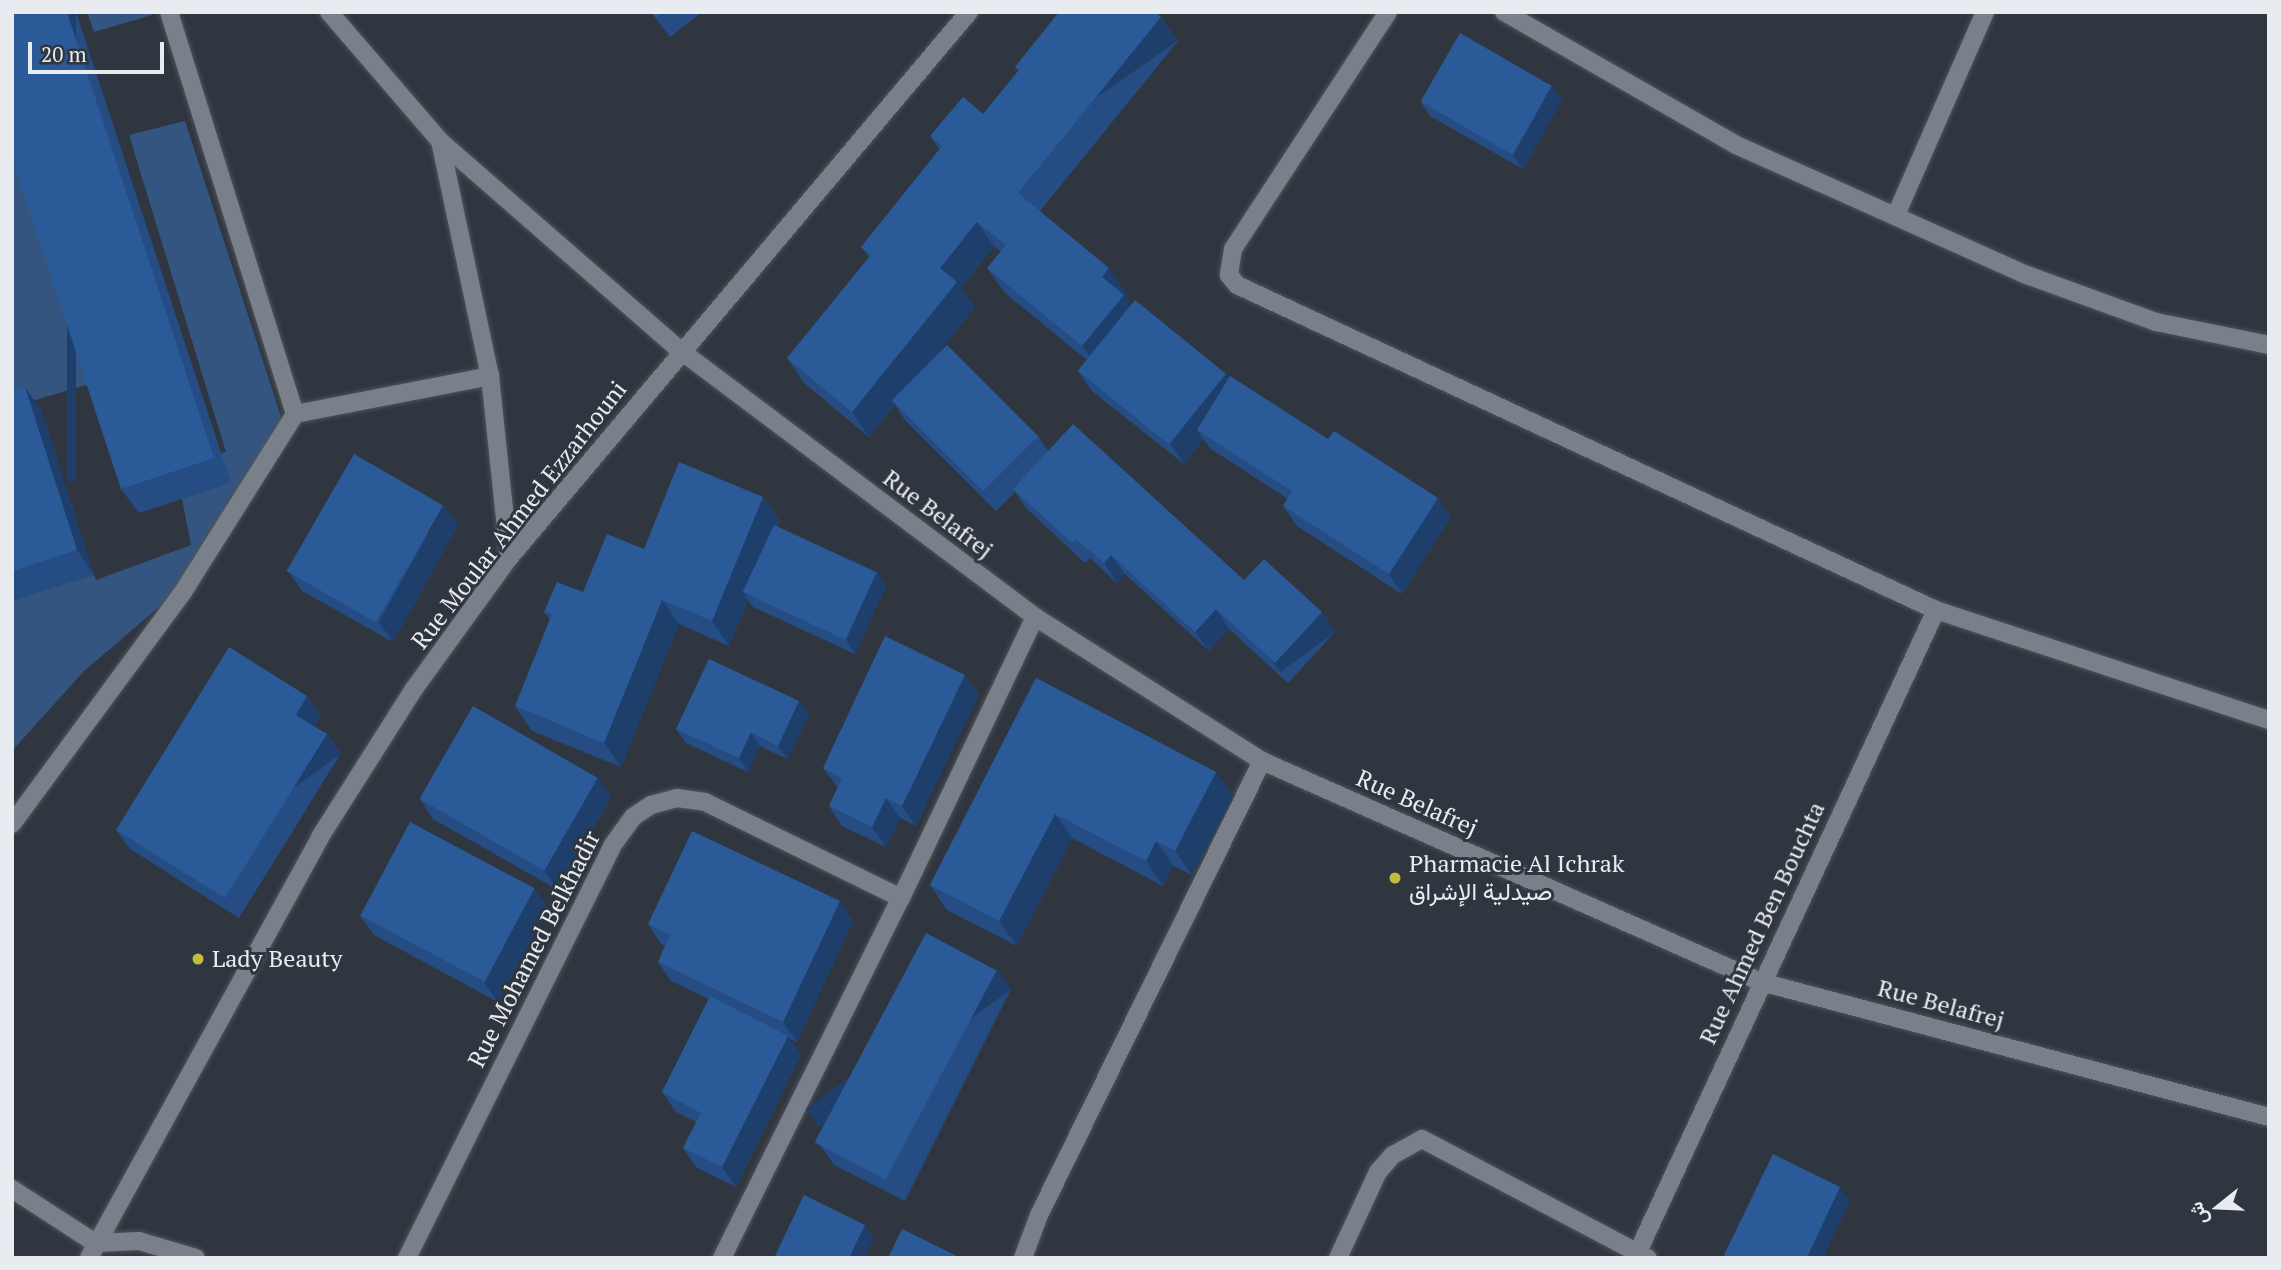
<!DOCTYPE html>
<meta charset="utf-8">
<style>
body{margin:0}
#map{position:relative;width:2281px;height:1270px;overflow:hidden;background:#30363f;font-family:"PT Serif",Vazirmatn,serif}
div>[style]{position:absolute}
[style*='--x']{left:calc(var(--x)*1px);top:calc(var(--y)*1px);width:calc(var(--w)*1px);rotate:calc(var(--a)*1deg)}
.green>*{inset:0;background:#355581}
.roads{filter:drop-shadow(0 0 2px #4e545a) drop-shadow(0 0 2px #4e545a)}
.minor>*{height:18px;margin:-9px;padding:0 9px;transform-origin:9px;border-radius:9px;background:#79808a}
.wall>*{inset:0;background:#254d84}
.shaded-wall>*{inset:0;background:#1e3f6b;transform-origin:0 0}
.building>*{inset:0;background:#2b5a99;transform-origin:0 0}
.dots>*{width:19px;height:19px;translate:-50% -50%;box-sizing:border-box;border:4px solid #30363f;border-radius:50%}
span{translate:-50% -50%;white-space:nowrap;text-align:center;line-height:1.15;-webkit-text-stroke:6px #30363f;paint-order:stroke}
.street-label{font-size:24px;color:#e8ecf1}
.poi-label{font-size:24px;color:#e8ecf1}
.left{translate:0 -50%;text-align:left}
.frame{position:absolute;inset:0;border:14px solid #e8ecf1;pointer-events:none}
.north{position:absolute;left:2183px;top:1172px;width:70px;height:70px;-webkit-text-stroke:5px #30363f;paint-order:stroke;rotate:252deg;font-size:19px;font-weight:700;line-height:28px;text-align:center;color:#e8ecf1}
.north::after{content:'';display:block;margin:auto;width:24px;height:32px;background:#e8ecf1;clip-path:polygon(50% 0,100% 100%,50% 72%,0 100%)}
.scale{position:absolute;left:28px;top:42px;width:136px;height:32px;box-sizing:border-box;border:4px solid #e8ecf1;border-top:0;padding-left:9px;font-size:21px;line-height:24px;white-space:nowrap;color:#e8ecf1;-webkit-text-stroke:5px #30363f;paint-order:stroke}
</style>
<div id="map">
<div class="green">
<i style="clip-path:polygon(87px 12px,151px 12px,152px 15px,94px 32px)"></i>
<i style="clip-path:polygon(185px 121px,286px 432px,201px 571px,83px 672px,12px 751px,12px 546px,71px 527px,96px 580px,191px 545px,175px 463px,226px 452px,129px 135px)"></i>
<i style="clip-path:polygon(12px 159px,96px 382px,12px 407px)"></i>
</div>
<div class="roads">
<div class="minor">
<i style="--x:169;--y:12;--w:421;--a:72.6"></i>
<i style="--x:329;--y:12;--w:170;--a:49.3"></i>
<i style="--x:440;--y:141;--w:320;--a:41.1"></i>
<i style="--x:681;--y:351;--w:443;--a:36.9"></i>
<i style="--x:1035;--y:617;--w:269;--a:32.4"></i>
<i style="--x:1262;--y:761;--w:546;--a:23.89"></i>
<i style="--x:1761;--y:982;--w:526;--a:14.88"></i>
<i style="--x:1388;--y:12;--w:283;--a:123.2"></i>
<i style="--x:1233;--y:249;--w:26;--a:99"></i>
<i style="--x:1229;--y:275;--w:13;--a:51"></i>
<i style="--x:1237;--y:285;--w:771;--a:24.94"></i>
<i style="--x:1936;--y:610;--w:351;--a:18.3"></i>
<i style="--x:1504;--y:12;--w:267;--a:29.8"></i>
<i style="--x:1736;--y:145;--w:319;--a:24.1"></i>
<i style="--x:2027;--y:275;--w:137;--a:20"></i>
<i style="--x:2156;--y:322;--w:115;--a:11.5"></i>
<i style="--x:440;--y:141;--w:240;--a:78"></i>
<i style="--x:490;--y:376;--w:183;--a:84"></i>
<i style="--x:1896;--y:215;--w:222;--a:-66.3"></i>
<i style="--x:12;--y:824;--w:288;--a:-53.6"></i>
<i style="--x:183;--y:592;--w:210;--a:-57.8"></i>
<i style="--x:295;--y:414;--w:199;--a:-11"></i>
<i style="--x:12;--y:1189;--w:99;--a:33"></i>
<i style="--x:95;--y:1243;--w:44;--a:-2.6"></i>
<i style="--x:139;--y:1241;--w:59;--a:16.6"></i>
<i style="--x:89;--y:1258;--w:480;--a:-61.2"></i>
<i style="--x:320;--y:837;--w:175;--a:-57.6"></i>
<i style="--x:414;--y:689;--w:162;--a:-54.1"></i>
<i style="--x:509;--y:558;--w:714;--a:-49.89"></i>
<i style="--x:407;--y:1258;--w:460;--a:-63.5"></i>
<i style="--x:612;--y:846;--w:36;--a:-54"></i>
<i style="--x:633;--y:817;--w:22;--a:-34"></i>
<i style="--x:651;--y:805;--w:27;--a:-15"></i>
<i style="--x:677;--y:798;--w:28;--a:8"></i>
<i style="--x:705;--y:802;--w:218;--a:26.1"></i>
<i style="--x:722;--y:1258;--w:402;--a:-63.6"></i>
<i style="--x:901;--y:898;--w:311;--a:-64.5"></i>
<i style="--x:1023;--y:1258;--w:46;--a:-69.6"></i>
<i style="--x:1039;--y:1215;--w:506;--a:-63.84"></i>
<i style="--x:1338;--y:1258;--w:95;--a:-65.1"></i>
<i style="--x:1378;--y:1172;--w:23;--a:-49"></i>
<i style="--x:1393;--y:1155;--w:33;--a:-29"></i>
<i style="--x:1422;--y:1139;--w:255;--a:27.8"></i>
<i style="--x:1635;--y:1258;--w:714;--a:-65.08"></i>
</div>
</div>
<div class="wall">
<i style="clip-path:polygon(12px 12px,76px 12px,231px 483px,139px 513px,121px 489px)"></i>
<i style="clip-path:polygon(651px 12px,702px 12px,670px 37px)"></i>
<i style="clip-path:polygon(1161px 17px,1178px 41px,1040px 211px,1127px 293px,1125px 295px,1131px 305px,1229px 378px,1451px 517px,1402px 594px,1297px 526px,1283px 506px,1288px 499px,1211px 449px,1203px 439px,1184px 464px,1092px 391px,1078px 371px,1087px 360px,1005px 293px,987px 268px,1001px 252px,994px 246px,961px 288px,975px 307px,928px 365px,1038px 436px,1048px 451px,1244px 580px,1336px 631px,1288px 683px,1229px 629px,1209px 651px,1125px 574px,1117px 583px,1090px 558px,1085px 563px,1027px 509px,1015px 492px,996px 511px,905px 420px,895px 405px,869px 437px,804px 383px,787px 358px,869px 257px,861px 247px,940px 150px,930px 136px,983px 114px,1018px 71px,1015px 67px)"></i>
<i style="clip-path:polygon(1562px 100px,1523px 169px,1430px 116px,1421px 102px)"></i>
<i style="clip-path:polygon(25px 387px,42px 412px,94px 575px,12px 601px,12px 391px)"></i>
<i style="clip-path:polygon(763px 497px,780px 521px,778px 527px,877px 572px,886px 586px,855px 654px,753px 607px,748px 600px,729px 646px,679px 624px,621px 767px,532px 731px,515px 706px,550px 620px,544px 612px,583px 592px,644px 549px)"></i>
<i style="clip-path:polygon(458px 525px,393px 642px,302px 591px,289px 572px)"></i>
<i style="clip-path:polygon(1036px 678px,1216px 772px,1233px 796px,1192px 875px,1173px 866px,1163px 886px,1072px 838px,1017px 946px,947px 910px,930px 885px)"></i>
<i style="clip-path:polygon(979px 694px,916px 826px,900px 818px,886px 847px,842px 826px,829px 806px,838px 788px,823px 768px)"></i>
<i style="clip-path:polygon(809px 715px,787px 759px,760px 746px,748px 772px,686px 743px,676px 729px)"></i>
<i style="clip-path:polygon(321px 716px,314px 726px,327px 734px,341px 753px,239px 918px,130px 849px,116px 830px)"></i>
<i style="clip-path:polygon(611px 797px,558px 890px,433px 819px,420px 799px)"></i>
<i style="clip-path:polygon(534px 889px,548px 908px,498px 1002px,374px 935px,360px 916px)"></i>
<i style="clip-path:polygon(853px 921px,797px 1042px,789px 1038px,801px 1055px,736px 1187px,697px 1168px,683px 1148px,696px 1122px,676px 1112px,662px 1092px,709px 999px,671px 981px,658px 962px,665px 946px,661px 944px,648px 924px)"></i>
<i style="clip-path:polygon(997px 970px,1011px 989px,905px 1201px,834px 1165px,820px 1145px)"></i>
</div>
<div class="shaded-wall">
<i style="left:67px;top:12px;width:9px;height:470px"></i>
<i style="left:1161px;top:17px;width:29px;height:227px;rotate:55deg"></i>
<i style="clip-path:polygon(1552px 86px,1562px 100px,1523px 169px,1513px 156px)"></i>
<i style="clip-path:polygon(977px 222px,994px 246px,961px 288px,975px 307px,895px 405px,892px 401px,895px 405px,869px 437px,852px 412px,940px 268px)"></i>
<i style="clip-path:polygon(1109px 268px,1127px 293px,1125px 295px,1142px 319px,1100px 370px,1082px 346px,1102px 277px)"></i>
<i style="clip-path:polygon(1226px 373px,1240px 393px,1197px 430px,1203px 439px,1184px 464px,1170px 444px)"></i>
<i style="clip-path:polygon(25px 387px,42px 412px,94px 575px,77px 550px)"></i>
<i style="clip-path:polygon(763px 497px,780px 521px,749px 596px,744px 593px,748px 600px,729px 646px,712px 621px)"></i>
<i style="clip-path:polygon(1438px 498px,1451px 517px,1402px 594px,1389px 574px)"></i>
<i style="clip-path:polygon(444px 505px,458px 525px,393px 642px,379px 622px)"></i>
<i style="clip-path:polygon(1111px 555px,1125px 574px,1117px 583px,1104px 563px)"></i>
<i style="clip-path:polygon(877px 572px,886px 586px,855px 654px,846px 640px)"></i>
<i style="clip-path:polygon(662px 600px,679px 624px,621px 767px,604px 743px)"></i>
<i style="clip-path:polygon(1216px 609px,1229px 629px,1209px 651px,1195px 632px)"></i>
<i style="left:1322px;top:612px;width:24px;height:69px;rotate:54deg"></i>
<i style="clip-path:polygon(965px 675px,979px 694px,916px 826px,902px 806px)"></i>
<i style="clip-path:polygon(307px 696px,321px 716px,309px 735px,296px 715px)"></i>
<i style="clip-path:polygon(799px 701px,809px 715px,787px 759px,778px 746px)"></i>
<i style="clip-path:polygon(751px 732px,760px 746px,748px 772px,739px 758px)"></i>
<i style="left:327px;top:734px;width:24px;height:193px;rotate:54deg"></i>
<i style="clip-path:polygon(1216px 772px,1233px 796px,1192px 875px,1175px 851px)"></i>
<i style="clip-path:polygon(598px 777px,611px 797px,558px 890px,544px 871px)"></i>
<i style="clip-path:polygon(886px 798px,900px 818px,886px 847px,872px 827px)"></i>
<i style="clip-path:polygon(1055px 814px,1072px 838px,1017px 946px,999px 921px)"></i>
<i style="clip-path:polygon(1156px 841px,1173px 866px,1163px 886px,1146px 861px)"></i>
<i style="clip-path:polygon(534px 889px,548px 908px,498px 1002px,484px 983px)"></i>
<i style="clip-path:polygon(840px 901px,853px 921px,797px 1042px,783px 1022px)"></i>
<i style="left:997px;top:970px;width:24px;height:236px;rotate:54deg"></i>
<i style="clip-path:polygon(788px 1036px,801px 1055px,736px 1187px,722px 1167px)"></i>
<i style="clip-path:polygon(1840px 1187px,1850px 1201px,1823px 1258px,1807px 1258px)"></i>
<i style="clip-path:polygon(865px 1225px,874px 1238px,865px 1258px,849px 1258px)"></i>
</div>
<div class="building">
<i style="clip-path:polygon(12px 12px,67px 12px,214px 458px,121px 489px,12px 158px)"></i>
<i style="clip-path:polygon(652px 12px,663px 12px,656px 17px)"></i>
<i style="clip-path:polygon(1059px 12px,1155px 12px,1161px 17px,1018px 193px,1109px 268px,1102px 277px,1124px 295px,1082px 346px,987px 268px,1006px 245px,977px 222px,940px 268px,957px 282px,852px 412px,787px 358px,871px 255px,861px 247px,942px 146px,930px 136px,963px 97px,983px 114px,1019px 70px,1015px 67px)"></i>
<i style="left:1460px;top:33px;width:106px;height:79px;rotate:30deg"></i>
<i style="left:1135px;top:300px;width:117px;height:91px;rotate:39deg"></i>
<i style="left:947px;top:345px;width:129px;height:78px;rotate:45deg"></i>
<i style="clip-path:polygon(1230px 376px,1328px 439px,1334px 431px,1438px 498px,1389px 574px,1283px 506px,1292px 491px,1197px 430px)"></i>
<i style="clip-path:polygon(25px 387px,77px 550px,12px 571px,12px 391px)"></i>
<i style="clip-path:polygon(1073px 424px,1244px 580px,1264px 559px,1322px 612px,1275px 663px,1216px 609px,1195px 632px,1111px 555px,1104px 563px,1076px 539px,1072px 543px,1013px 489px)"></i>
<i style="left:354px;top:454px;width:103px;height:135px;rotate:30deg"></i>
<i style="clip-path:polygon(679px 462px,763px 497px,712px 621px,662px 600px,604px 743px,515px 706px,552px 614px,544px 612px,557px 582px,583px 592px,607px 534px,644px 549px)"></i>
<i style="left:774px;top:525px;width:113px;height:74px;rotate:25deg"></i>
<i style="clip-path:polygon(885px 636px,965px 675px,902px 806px,886px 798px,872px 827px,829px 806px,842px 778px,823px 768px)"></i>
<i style="clip-path:polygon(229px 647px,307px 696px,296px 715px,327px 734px,225px 898px,116px 830px)"></i>
<i style="clip-path:polygon(709px 659px,799px 701px,778px 746px,751px 732px,739px 758px,676px 729px)"></i>
<i style="clip-path:polygon(1036px 678px,1216px 772px,1175px 851px,1156px 841px,1146px 861px,1055px 814px,999px 921px,930px 885px)"></i>
<i style="left:473px;top:706px;width:144px;height:107px;rotate:30deg"></i>
<i style="left:410px;top:822px;width:141px;height:106px;rotate:28deg"></i>
<i style="clip-path:polygon(692px 831px,840px 901px,783px 1022px,658px 962px,670px 935px,648px 924px)"></i>
<i style="left:926px;top:933px;width:80px;height:237px;rotate:28deg"></i>
<i style="clip-path:polygon(710px 996px,788px 1036px,722px 1167px,683px 1148px,701px 1113px,662px 1092px)"></i>
<i style="clip-path:polygon(1773px 1154px,1840px 1187px,1807px 1258px,1729px 1258px,1724px 1255px)"></i>
<i style="clip-path:polygon(804px 1195px,865px 1225px,849px 1258px,774px 1258px)"></i>
<i style="clip-path:polygon(902px 1229px,961px 1258px,888px 1258px)"></i>
</div>
<div class="dots">
<i style="left:1395px;top:878px;background:#c3bd3e"></i>
<i style="left:198px;top:959px;background:#c3bd3e"></i>
</div>
<div class="street-label">
<span style="left:938px;top:514px;rotate:37deg">Rue Belafrej</span>
<span style="left:519px;top:515px;rotate:-52deg">Rue Moular Ahmed Ezzarhouni</span>
<span style="left:1417px;top:803px;rotate:24deg">Rue Belafrej</span>
<span style="left:1762px;top:923px;rotate:-65deg">Rue Ahmed Ben Bouchta</span>
<span style="left:534px;top:949px;rotate:-63deg">Rue Mohamed Belkhadir</span>
<span style="left:1941px;top:1004px;rotate:15deg">Rue Belafrej</span>
</div>
<div class="poi-label">
<span class="left" style="left:1409px;top:878px">Pharmacie Al Ichrak<br>صيدلية الإشراق</span>
<span class="left" style="left:212px;top:959px">Lady Beauty</span>
</div>
<div class="frame"></div>
<div class="north">ش</div>
<div class="scale">20 m</div>
</div>
